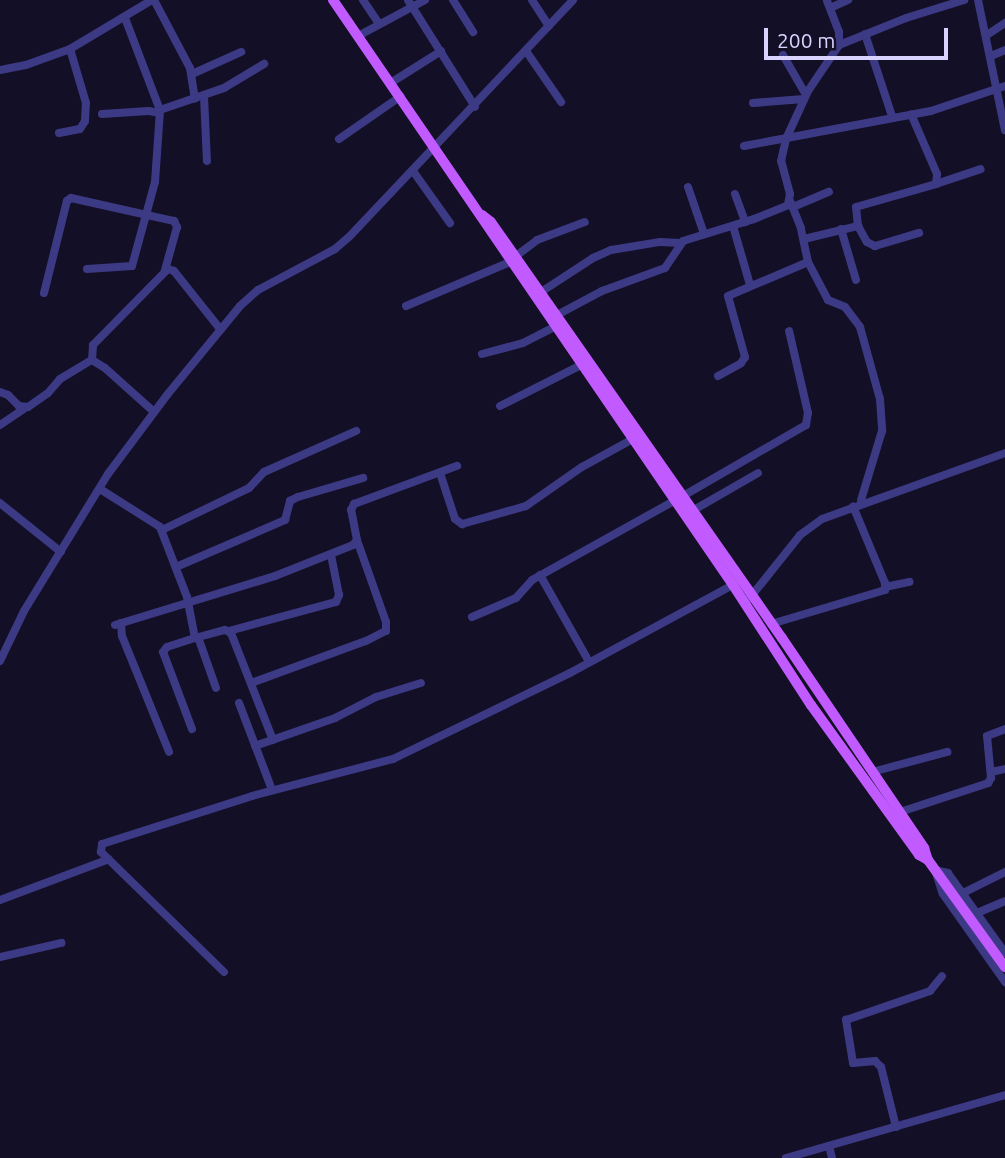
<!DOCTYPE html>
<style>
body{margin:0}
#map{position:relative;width:1005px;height:1158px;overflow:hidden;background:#130f26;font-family:Ubuntu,sans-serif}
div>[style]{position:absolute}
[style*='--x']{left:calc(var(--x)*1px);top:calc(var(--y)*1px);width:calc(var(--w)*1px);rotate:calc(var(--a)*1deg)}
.minor>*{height:8px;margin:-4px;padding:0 4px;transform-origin:4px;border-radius:4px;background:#3d3a85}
.major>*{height:10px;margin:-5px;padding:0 5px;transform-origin:5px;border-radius:5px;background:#c25bff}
span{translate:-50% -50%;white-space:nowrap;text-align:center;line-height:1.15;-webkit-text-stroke:7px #130f26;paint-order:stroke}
.scale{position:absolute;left:764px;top:28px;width:184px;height:32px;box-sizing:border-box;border:4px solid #d9d4ff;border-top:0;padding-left:9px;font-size:21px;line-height:24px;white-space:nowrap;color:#d9d4ff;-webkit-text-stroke:5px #130f26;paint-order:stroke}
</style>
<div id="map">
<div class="minor">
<i style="--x:154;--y:0;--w:77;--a:62.1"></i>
<i style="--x:190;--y:68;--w:31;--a:81"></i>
<i style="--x:363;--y:0;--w:29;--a:56"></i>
<i style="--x:408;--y:0;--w:126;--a:57.9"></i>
<i style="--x:453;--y:0;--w:38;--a:58"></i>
<i style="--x:532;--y:0;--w:31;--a:57"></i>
<i style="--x:978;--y:0;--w:133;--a:78.3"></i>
<i style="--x:830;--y:8;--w:20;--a:-24"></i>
<i style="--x:125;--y:18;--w:98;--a:69.2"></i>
<i style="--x:865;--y:34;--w:86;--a:71.8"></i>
<i style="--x:987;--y:35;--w:22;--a:-34"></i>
<i style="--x:358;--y:36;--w:76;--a:-28.2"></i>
<i style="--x:839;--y:45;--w:72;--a:-21.9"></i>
<i style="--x:906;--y:18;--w:61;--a:-17.2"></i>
<i style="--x:526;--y:51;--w:62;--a:55.5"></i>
<i style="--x:783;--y:55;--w:46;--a:60.1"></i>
<i style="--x:991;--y:56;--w:15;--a:-23"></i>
<i style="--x:0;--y:70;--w:26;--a:-11"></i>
<i style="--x:26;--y:65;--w:47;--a:-20"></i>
<i style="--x:70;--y:49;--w:96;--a:-30.9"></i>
<i style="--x:192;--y:74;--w:54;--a:-24.2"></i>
<i style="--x:392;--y:82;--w:58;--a:-32.3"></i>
<i style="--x:204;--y:96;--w:65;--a:87.4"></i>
<i style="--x:753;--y:103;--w:51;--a:-4.5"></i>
<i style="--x:102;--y:114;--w:47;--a:-3.7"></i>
<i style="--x:149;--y:111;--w:10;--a:11"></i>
<i style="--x:59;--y:133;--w:21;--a:-11"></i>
<i style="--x:80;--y:129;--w:9;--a:-58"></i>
<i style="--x:85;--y:121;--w:18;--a:-87"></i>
<i style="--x:86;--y:103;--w:56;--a:-106.5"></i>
<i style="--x:339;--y:139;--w:75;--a:-34.7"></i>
<i style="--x:744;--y:146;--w:190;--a:-10.6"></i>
<i style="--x:931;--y:111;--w:78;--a:-18.7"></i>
<i style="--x:413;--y:171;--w:64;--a:54.6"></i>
<i style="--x:936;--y:184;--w:47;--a:-18.4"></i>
<i style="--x:688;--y:187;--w:50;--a:71.2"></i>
<i style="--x:735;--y:194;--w:30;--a:70"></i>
<i style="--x:793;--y:207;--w:39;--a:-23"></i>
<i style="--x:733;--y:226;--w:61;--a:73.9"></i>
<i style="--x:858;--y:226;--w:19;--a:-96"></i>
<i style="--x:856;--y:207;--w:83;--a:-16"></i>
<i style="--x:936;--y:184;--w:10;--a:-84"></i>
<i style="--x:937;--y:174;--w:65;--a:-113.4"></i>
<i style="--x:841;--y:229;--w:53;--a:73.6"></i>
<i style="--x:804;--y:239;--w:56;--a:-13.5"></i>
<i style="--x:858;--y:226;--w:18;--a:61"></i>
<i style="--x:867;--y:242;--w:9;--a:27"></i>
<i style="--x:875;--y:246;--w:46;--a:-16.5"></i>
<i style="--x:516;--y:256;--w:26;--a:-37"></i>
<i style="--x:537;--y:240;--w:51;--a:-20.6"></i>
<i style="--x:808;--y:262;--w:43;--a:62.2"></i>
<i style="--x:828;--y:300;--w:18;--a:22"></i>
<i style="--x:845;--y:307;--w:25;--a:53"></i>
<i style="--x:860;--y:327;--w:75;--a:74.5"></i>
<i style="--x:880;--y:399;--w:32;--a:86"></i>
<i style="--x:882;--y:431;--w:72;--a:106.9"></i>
<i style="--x:87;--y:269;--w:45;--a:-3.8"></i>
<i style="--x:132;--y:266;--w:87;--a:-74.7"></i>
<i style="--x:155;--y:182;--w:72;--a:-86"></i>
<i style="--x:160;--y:110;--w:68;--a:-19"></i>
<i style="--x:224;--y:88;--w:47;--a:-31"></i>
<i style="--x:541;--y:292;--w:62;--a:-33.2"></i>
<i style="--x:593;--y:258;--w:20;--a:-24"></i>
<i style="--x:611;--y:250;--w:50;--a:-9.3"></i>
<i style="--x:660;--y:242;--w:20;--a:3"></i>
<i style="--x:44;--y:293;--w:95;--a:-76"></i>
<i style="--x:67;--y:201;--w:5;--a:-37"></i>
<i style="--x:71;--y:198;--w:106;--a:12.6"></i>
<i style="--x:174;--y:221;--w:7;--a:63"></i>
<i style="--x:177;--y:227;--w:45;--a:105.6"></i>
<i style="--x:406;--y:306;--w:113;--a:-22.9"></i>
<i style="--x:557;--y:315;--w:51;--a:-28.1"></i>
<i style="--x:602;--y:291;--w:67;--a:-20.1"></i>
<i style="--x:665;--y:268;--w:32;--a:-56"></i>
<i style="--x:683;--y:241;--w:74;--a:-17.2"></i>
<i style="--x:754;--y:219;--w:37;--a:-22"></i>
<i style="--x:788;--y:205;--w:11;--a:-80"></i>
<i style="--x:790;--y:194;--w:34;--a:-105"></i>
<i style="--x:781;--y:161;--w:23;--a:-77"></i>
<i style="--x:786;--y:139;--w:53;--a:-65.4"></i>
<i style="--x:808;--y:91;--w:55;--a:-56"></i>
<i style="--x:839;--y:45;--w:13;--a:-90"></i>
<i style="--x:839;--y:32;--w:34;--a:-111"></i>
<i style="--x:482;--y:354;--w:42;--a:-15"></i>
<i style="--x:523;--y:343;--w:36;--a:-27"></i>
<i style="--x:92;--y:360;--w:15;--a:-86"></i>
<i style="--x:93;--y:345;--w:107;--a:-45.4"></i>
<i style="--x:168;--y:269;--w:6;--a:18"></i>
<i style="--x:174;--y:271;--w:75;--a:51.5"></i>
<i style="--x:718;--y:376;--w:26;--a:-29"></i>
<i style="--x:741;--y:363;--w:7;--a:-56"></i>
<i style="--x:745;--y:357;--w:63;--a:-105.6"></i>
<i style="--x:728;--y:296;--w:87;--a:-23"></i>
<i style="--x:808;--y:262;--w:35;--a:-102"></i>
<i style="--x:801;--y:228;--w:29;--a:-112"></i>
<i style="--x:0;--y:392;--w:9;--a:21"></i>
<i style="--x:8;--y:395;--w:16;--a:45"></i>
<i style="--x:19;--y:406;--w:9;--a:6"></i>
<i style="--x:28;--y:407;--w:24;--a:-35"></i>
<i style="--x:48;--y:393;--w:18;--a:-49"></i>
<i style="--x:60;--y:379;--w:37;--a:-31"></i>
<i style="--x:92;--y:360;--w:15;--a:32"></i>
<i style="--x:105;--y:368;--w:66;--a:41.9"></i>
<i style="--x:500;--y:406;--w:95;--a:-26.8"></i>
<i style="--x:0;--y:425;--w:30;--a:-34"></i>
<i style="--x:440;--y:473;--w:48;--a:71.9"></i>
<i style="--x:455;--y:519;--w:9;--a:36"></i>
<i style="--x:462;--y:524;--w:66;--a:-15.7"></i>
<i style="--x:526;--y:506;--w:68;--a:-34.9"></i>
<i style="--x:582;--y:467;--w:58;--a:-28.8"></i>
<i style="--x:100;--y:489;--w:71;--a:32.3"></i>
<i style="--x:160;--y:527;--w:75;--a:68.9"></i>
<i style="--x:187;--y:597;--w:42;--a:79"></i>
<i style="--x:195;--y:638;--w:31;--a:-15"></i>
<i style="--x:225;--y:630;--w:7;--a:27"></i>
<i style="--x:231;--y:633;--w:115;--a:68.6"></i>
<i style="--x:683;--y:496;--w:142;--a:-30"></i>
<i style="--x:806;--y:425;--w:12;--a:-81"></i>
<i style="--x:808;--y:413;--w:84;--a:-103"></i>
<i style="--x:0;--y:503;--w:78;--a:38.8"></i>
<i style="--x:692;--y:511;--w:76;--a:-29.9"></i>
<i style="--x:162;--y:530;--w:97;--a:-25.8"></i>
<i style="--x:249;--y:488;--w:22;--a:-47"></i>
<i style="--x:264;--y:472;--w:101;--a:-24"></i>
<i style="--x:176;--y:567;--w:119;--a:-23.3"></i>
<i style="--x:285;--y:520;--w:20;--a:-75"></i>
<i style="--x:290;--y:501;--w:9;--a:-27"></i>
<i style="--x:298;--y:497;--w:68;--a:-16.3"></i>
<i style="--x:540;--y:575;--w:95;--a:60.5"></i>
<i style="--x:885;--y:587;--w:25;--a:-12"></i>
<i style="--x:749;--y:599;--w:82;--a:-51.4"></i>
<i style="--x:800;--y:535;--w:27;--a:-36"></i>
<i style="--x:822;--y:519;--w:195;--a:-19.8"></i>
<i style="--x:472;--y:617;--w:48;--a:-23.4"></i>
<i style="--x:516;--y:598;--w:24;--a:-48"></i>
<i style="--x:532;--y:580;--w:165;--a:-29.1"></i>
<i style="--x:121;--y:623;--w:13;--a:86"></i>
<i style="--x:122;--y:636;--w:125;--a:67.9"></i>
<i style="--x:771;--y:624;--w:119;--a:-16.6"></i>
<i style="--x:885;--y:590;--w:7;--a:-90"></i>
<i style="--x:885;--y:583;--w:83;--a:-112.6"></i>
<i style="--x:115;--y:625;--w:167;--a:-17"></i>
<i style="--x:275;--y:576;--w:84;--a:-21.7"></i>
<i style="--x:353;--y:545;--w:6;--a:-51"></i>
<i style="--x:357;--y:540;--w:31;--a:-101"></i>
<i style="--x:351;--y:510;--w:7;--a:-63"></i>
<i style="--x:354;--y:504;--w:110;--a:-20.3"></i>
<i style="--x:229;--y:631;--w:111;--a:-15.2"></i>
<i style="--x:336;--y:602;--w:8;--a:-67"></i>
<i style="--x:339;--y:595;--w:41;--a:-101.3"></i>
<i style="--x:198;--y:637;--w:54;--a:70.6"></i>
<i style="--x:0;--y:661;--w:55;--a:-64.4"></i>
<i style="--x:24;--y:611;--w:161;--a:-58.5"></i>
<i style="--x:108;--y:474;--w:99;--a:-53.2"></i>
<i style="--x:167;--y:395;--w:115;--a:-50.6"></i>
<i style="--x:240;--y:306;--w:24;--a:-42"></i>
<i style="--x:258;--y:290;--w:87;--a:-28"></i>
<i style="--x:335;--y:249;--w:18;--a:-41"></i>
<i style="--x:349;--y:237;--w:326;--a:-46.6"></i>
<i style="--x:251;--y:683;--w:122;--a:-20.1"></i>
<i style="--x:366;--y:641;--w:22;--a:-27"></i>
<i style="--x:386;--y:631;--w:9;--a:-90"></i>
<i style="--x:386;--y:622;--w:87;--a:-109.5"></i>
<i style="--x:239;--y:703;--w:93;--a:69.2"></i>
<i style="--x:192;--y:729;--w:82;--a:-110.6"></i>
<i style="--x:163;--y:652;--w:6;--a:-51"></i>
<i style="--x:167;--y:647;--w:29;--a:-18"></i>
<i style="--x:255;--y:746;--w:85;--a:-19.3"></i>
<i style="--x:335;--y:718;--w:46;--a:-27.1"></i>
<i style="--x:376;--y:697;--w:47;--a:-17.3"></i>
<i style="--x:872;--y:772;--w:78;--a:-14.9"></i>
<i style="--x:991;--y:772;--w:14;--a:-12"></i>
<i style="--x:900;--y:812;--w:93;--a:-18.2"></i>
<i style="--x:988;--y:783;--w:6;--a:-59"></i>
<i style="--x:991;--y:778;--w:42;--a:-95.4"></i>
<i style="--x:987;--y:736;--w:19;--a:-21"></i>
<i style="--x:963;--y:893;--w:47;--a:-26.6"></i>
<i style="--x:0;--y:900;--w:116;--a:-20.6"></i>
<i style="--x:977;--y:913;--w:30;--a:-23"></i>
<i style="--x:1005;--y:953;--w:98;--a:-125.5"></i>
<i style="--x:948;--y:873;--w:13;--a:-167"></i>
<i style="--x:935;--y:870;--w:25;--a:72"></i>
<i style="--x:943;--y:894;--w:108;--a:54.8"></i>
<i style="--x:0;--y:957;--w:63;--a:-12.9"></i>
<i style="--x:224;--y:972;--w:172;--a:-135.7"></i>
<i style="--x:101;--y:852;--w:8;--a:-83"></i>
<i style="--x:102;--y:844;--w:157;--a:-17.7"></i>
<i style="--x:252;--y:796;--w:146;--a:-14.7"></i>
<i style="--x:393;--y:759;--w:197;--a:-25.9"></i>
<i style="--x:570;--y:673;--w:185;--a:-28.4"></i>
<i style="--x:896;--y:1127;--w:62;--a:-104"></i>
<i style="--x:881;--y:1067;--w:8;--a:-135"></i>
<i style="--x:875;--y:1061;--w:22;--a:175"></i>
<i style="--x:853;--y:1063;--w:44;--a:-99.2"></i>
<i style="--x:846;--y:1020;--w:89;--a:-19"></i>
<i style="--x:930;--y:991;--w:19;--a:-51"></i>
<i style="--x:829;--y:1146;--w:12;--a:76"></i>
<i style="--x:786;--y:1158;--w:228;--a:-16"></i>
</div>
<div class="major">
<i style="--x:333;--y:0;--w:709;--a:55.64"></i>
<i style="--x:733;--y:585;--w:143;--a:57"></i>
<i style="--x:811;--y:705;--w:185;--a:54.2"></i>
<i style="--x:919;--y:855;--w:10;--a:29"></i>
<i style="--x:482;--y:215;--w:11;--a:38"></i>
<i style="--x:491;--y:222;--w:508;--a:55.03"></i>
<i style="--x:782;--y:638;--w:254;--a:55.9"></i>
<i style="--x:924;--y:848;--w:13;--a:72"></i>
<i style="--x:928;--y:860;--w:132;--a:54.3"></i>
</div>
<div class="scale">200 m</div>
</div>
